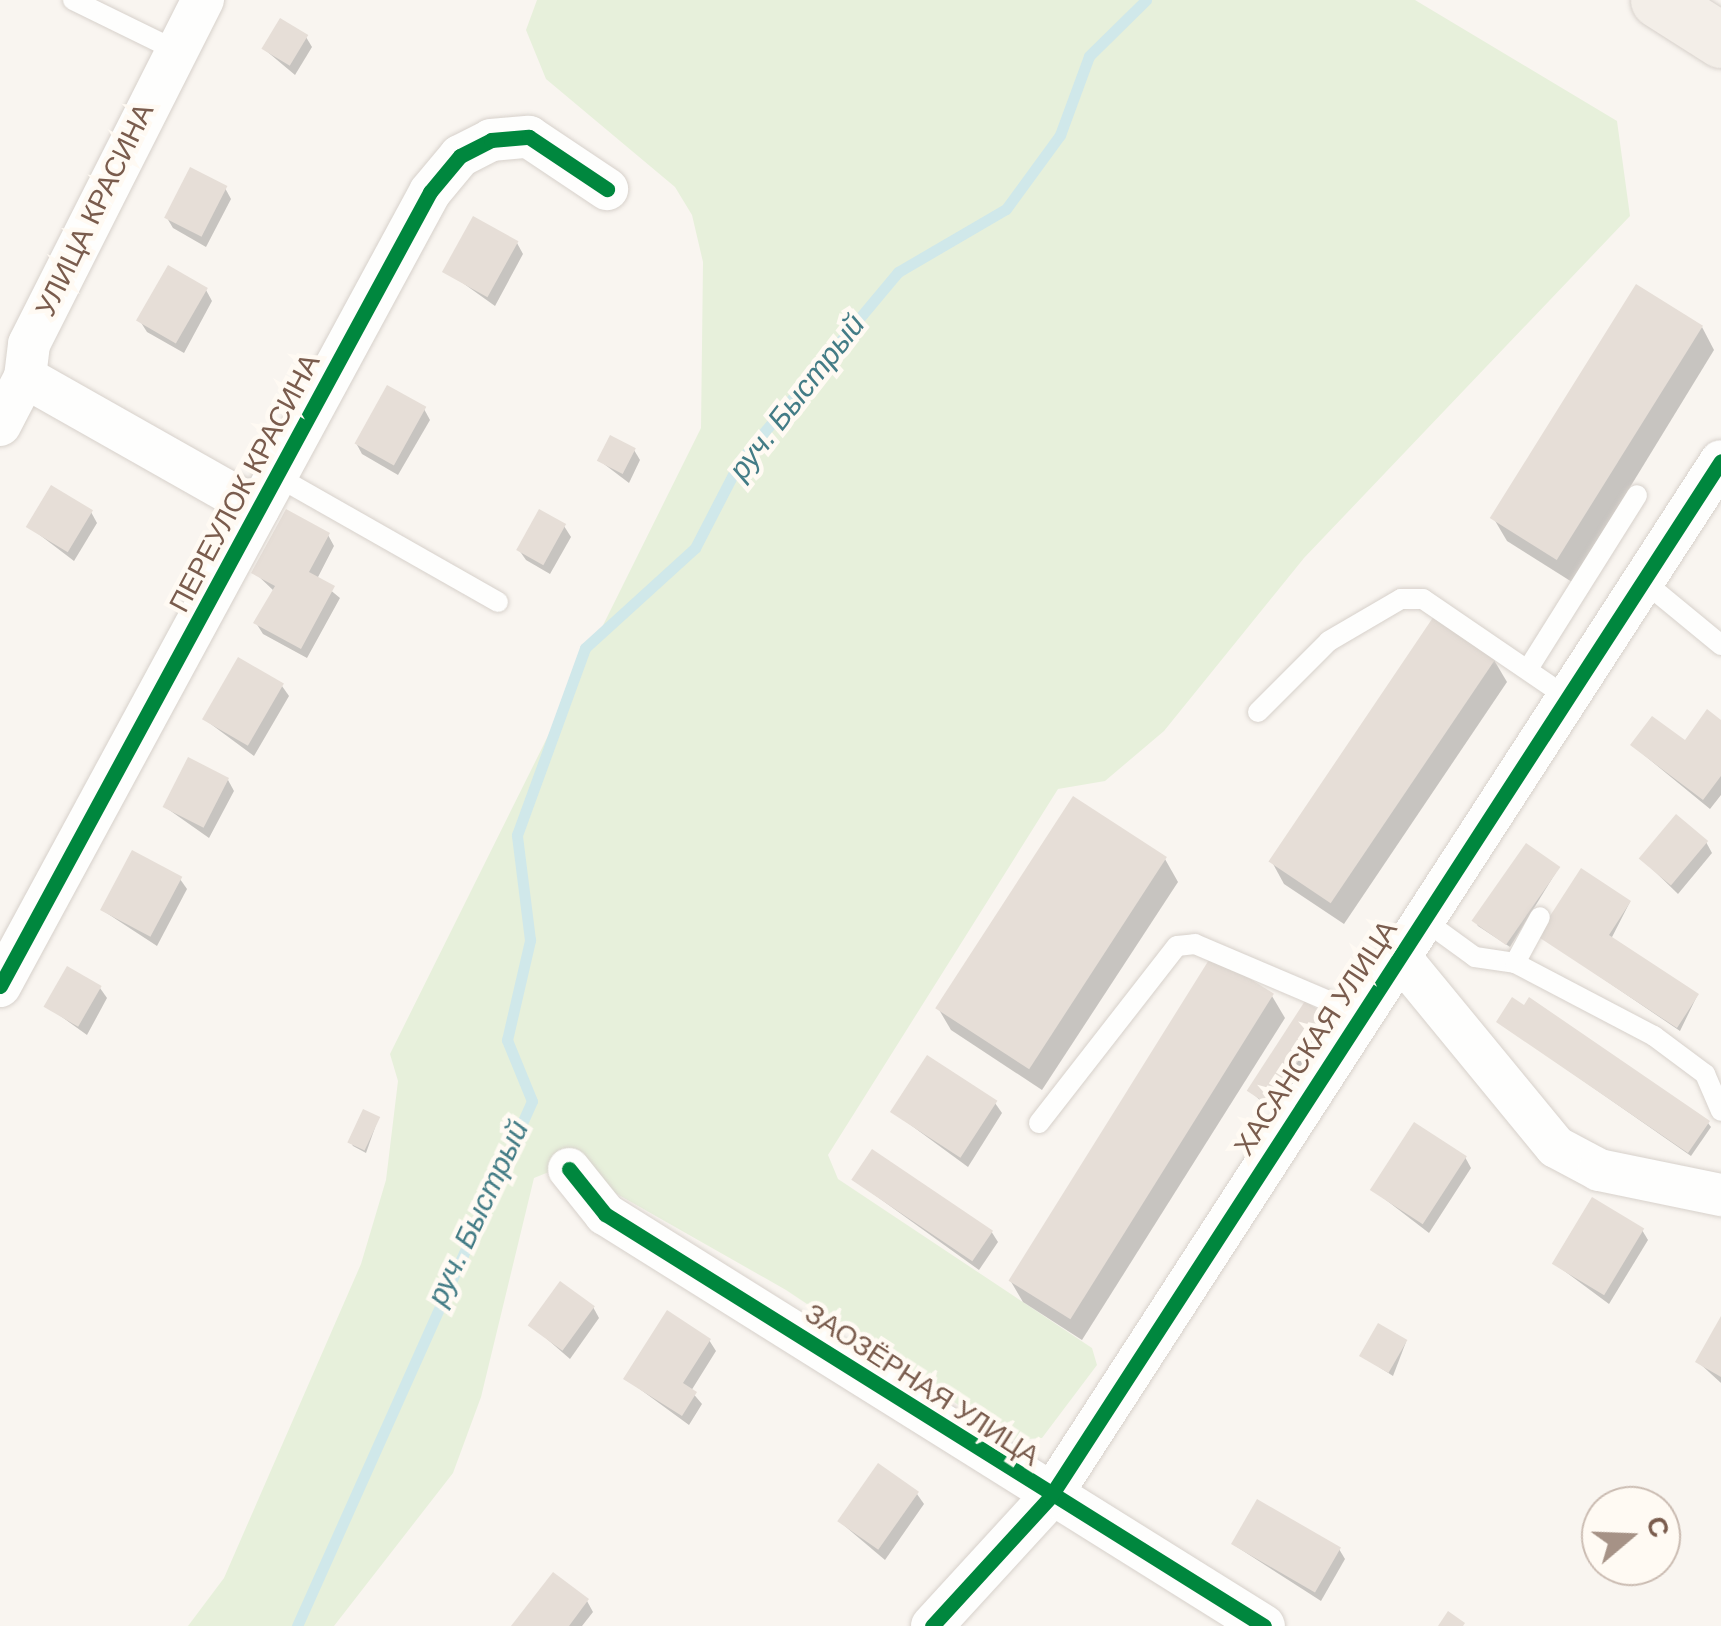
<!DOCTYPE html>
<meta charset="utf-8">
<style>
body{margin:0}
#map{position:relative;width:1721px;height:1626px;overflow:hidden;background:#f9f5f0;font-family:Helvetica,sans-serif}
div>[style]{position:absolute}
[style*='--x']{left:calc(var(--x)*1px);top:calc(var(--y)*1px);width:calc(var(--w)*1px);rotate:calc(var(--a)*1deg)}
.green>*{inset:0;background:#e7f0db}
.shadow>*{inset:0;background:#0003}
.stream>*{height:11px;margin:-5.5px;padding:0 5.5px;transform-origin:5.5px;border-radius:5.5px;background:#d0e8ea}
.building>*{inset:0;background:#e6ded7;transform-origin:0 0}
.roads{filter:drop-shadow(0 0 2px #d7d1cb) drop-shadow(0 0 2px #d7d1cb)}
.lane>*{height:20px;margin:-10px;padding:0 10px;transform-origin:10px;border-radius:10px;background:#fefefd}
.street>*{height:42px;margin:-21px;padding:0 21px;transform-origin:21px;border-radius:21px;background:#fefefd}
.primary>*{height:55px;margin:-27.5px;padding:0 27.5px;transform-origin:27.5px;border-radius:27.5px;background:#f3eee8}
.cycleway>*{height:15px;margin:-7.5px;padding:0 7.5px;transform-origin:7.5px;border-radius:7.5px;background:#00873e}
span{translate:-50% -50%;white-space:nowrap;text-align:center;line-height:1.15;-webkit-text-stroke:9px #fffaf3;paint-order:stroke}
.street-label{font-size:28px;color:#7a5c4d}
.water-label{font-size:30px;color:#437c86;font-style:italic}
.north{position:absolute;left:1581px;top:1486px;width:100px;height:100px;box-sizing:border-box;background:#fffaf3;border:2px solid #cabbb1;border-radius:50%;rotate:71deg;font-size:28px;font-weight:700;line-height:40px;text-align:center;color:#7a5c4d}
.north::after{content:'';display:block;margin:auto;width:35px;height:45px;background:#a69286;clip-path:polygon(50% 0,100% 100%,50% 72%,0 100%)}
</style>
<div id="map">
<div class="green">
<i style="clip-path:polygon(537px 0,1415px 0,1617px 121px,1630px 216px,1304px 558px,1164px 731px,1105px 781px,1058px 789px,828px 1155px,838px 1179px,1092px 1348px,1097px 1365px,1042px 1438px,1011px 1440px,786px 1290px,566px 1165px,534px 1178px,481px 1397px,453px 1473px,334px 1626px,188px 1626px,224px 1578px,361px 1264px,386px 1180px,398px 1081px,390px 1054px,701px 428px,703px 262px,692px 215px,675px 187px,546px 79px,526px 30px)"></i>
</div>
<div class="shadow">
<i style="clip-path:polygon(306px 37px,312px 47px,295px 75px,264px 49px)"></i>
<i style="clip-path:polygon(225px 188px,231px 199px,206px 247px,173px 228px,167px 218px)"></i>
<i style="clip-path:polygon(517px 243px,523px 254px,495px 306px,446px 271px)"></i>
<i style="clip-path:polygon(206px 290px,212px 301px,184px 353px,147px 332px,140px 321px)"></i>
<i style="clip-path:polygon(1702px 327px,1714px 350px,1572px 582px,1507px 541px,1494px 519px)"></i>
<i style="clip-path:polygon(424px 409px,430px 420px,398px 475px,362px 454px,356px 443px)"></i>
<i style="clip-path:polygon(634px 450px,640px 460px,629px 483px,600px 461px)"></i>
<i style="clip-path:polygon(91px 512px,97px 523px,74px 561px,28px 526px)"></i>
<i style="clip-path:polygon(564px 526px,571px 537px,550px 574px,526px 560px,519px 550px)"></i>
<i style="clip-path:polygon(328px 535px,334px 546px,317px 579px,340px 598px,307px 658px,263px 634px,256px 623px,274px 591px,254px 572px)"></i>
<i style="clip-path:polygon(1494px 660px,1507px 682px,1344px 924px,1284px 884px,1272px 862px)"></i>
<i style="clip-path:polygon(282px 686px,289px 696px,254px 756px,204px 719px)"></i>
<i style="clip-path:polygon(1721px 723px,1721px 795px,1710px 809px,1633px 746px,1685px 743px)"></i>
<i style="clip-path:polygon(228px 780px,234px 791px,209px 838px,165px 807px)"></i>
<i style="clip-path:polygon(1706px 842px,1712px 853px,1678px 894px,1642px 859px)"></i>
<i style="clip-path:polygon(1165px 859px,1178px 882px,1042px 1090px,951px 1030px,938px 1008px)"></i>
<i style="clip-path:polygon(1558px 869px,1510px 947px,1478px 926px,1475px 921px)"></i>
<i style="clip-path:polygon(180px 879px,187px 889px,157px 946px,102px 910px)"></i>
<i style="clip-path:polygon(1630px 902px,1611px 939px,1697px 996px,1680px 1031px,1540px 936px)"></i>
<i style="clip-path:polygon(100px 988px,107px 998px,87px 1035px,48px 1007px)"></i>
<i style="clip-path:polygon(1272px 996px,1285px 1018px,1082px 1340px,1023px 1302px,1010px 1280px)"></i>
<i style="clip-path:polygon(1326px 1017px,1332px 1028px,1276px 1115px,1250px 1091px)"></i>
<i style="clip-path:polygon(1499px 1022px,1708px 1123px,1711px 1127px,1691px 1156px)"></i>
<i style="clip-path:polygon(995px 1103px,1002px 1113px,968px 1167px,893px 1112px)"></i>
<i style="clip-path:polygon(378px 1119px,366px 1153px,353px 1146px,350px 1141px)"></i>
<i style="clip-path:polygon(1465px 1157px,1471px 1168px,1429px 1233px,1373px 1190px)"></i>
<i style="clip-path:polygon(854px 1180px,991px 1231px,998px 1242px,979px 1270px)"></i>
<i style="clip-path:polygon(1642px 1230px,1648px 1240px,1609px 1304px,1555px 1264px)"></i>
<i style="clip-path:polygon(593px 1307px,599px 1318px,570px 1359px,532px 1326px)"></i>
<i style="clip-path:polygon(1721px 1321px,1721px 1383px,1698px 1362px)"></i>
<i style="clip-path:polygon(709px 1340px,716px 1351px,691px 1391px,702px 1404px,689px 1425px,626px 1379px)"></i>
<i style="clip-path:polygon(1406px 1342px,1393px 1376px,1362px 1356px)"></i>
<i style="clip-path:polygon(917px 1494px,924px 1504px,885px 1560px,840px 1522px)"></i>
<i style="clip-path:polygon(1234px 1545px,1339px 1549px,1345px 1559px,1321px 1601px)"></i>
<i style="clip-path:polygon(587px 1601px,593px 1612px,582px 1626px,515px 1626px)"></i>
</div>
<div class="stream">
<i style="--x:297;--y:1626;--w:575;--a:-65.89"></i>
<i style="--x:532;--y:1101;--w:66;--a:-112.3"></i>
<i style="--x:507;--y:1040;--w:103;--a:-77"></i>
<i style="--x:530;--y:940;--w:106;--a:-97.1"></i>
<i style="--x:517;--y:835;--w:199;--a:-70"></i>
<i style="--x:585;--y:648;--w:149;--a:-42.3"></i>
<i style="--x:695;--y:548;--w:98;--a:-62.7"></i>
<i style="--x:740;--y:461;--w:246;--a:-50.1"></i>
<i style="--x:898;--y:272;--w:125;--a:-30.3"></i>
<i style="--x:1006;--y:209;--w:92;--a:-53.9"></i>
<i style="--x:1060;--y:135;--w:84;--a:-69.8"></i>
<i style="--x:1089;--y:56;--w:80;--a:-44.5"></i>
</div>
<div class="building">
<i style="left:280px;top:18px;width:33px;height:36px;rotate:31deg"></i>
<i style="left:190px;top:167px;width:42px;height:57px;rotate:27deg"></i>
<i style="left:473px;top:216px;width:52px;height:64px;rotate:29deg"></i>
<i style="left:168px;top:265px;width:46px;height:64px;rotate:30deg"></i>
<i style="left:1636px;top:284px;width:79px;height:276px;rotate:32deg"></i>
<i style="left:387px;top:385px;width:45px;height:67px;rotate:29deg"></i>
<i style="left:610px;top:435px;width:29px;height:29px;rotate:27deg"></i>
<i style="left:51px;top:485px;width:49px;height:49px;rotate:31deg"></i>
<i style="clip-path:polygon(286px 509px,330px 533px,309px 572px,335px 586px,301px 649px,253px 623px,275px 586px,251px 573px)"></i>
<i style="left:539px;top:509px;width:31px;height:47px;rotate:29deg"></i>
<i style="left:1434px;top:616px;width:75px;height:296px;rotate:34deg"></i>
<i style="left:238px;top:657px;width:53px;height:72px;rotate:30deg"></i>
<i style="clip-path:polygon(1707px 709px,1721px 720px,1721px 776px,1703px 800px,1630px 745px,1652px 716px,1685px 740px)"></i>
<i style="left:188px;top:757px;width:46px;height:56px;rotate:27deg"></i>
<i style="left:1073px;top:796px;width:112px;height:253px;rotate:33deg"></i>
<i style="left:1676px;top:814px;width:42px;height:58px;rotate:40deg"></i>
<i style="left:1526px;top:843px;width:42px;height:95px;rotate:35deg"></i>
<i style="left:132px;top:850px;width:57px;height:68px;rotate:28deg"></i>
<i style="clip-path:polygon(1581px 868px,1631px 901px,1609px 935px,1699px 994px,1677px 1028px,1537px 936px)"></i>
<i style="left:1212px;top:955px;width:73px;height:384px;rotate:32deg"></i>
<i style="left:67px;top:966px;width:40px;height:47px;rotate:30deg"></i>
<i style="clip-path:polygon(1512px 997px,1524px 1005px,1529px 997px,1710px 1121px,1688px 1153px,1496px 1022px)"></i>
<i style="left:1305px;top:1001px;width:27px;height:107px;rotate:33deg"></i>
<i style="left:927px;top:1055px;width:84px;height:68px;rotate:33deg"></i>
<i style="left:363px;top:1109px;width:19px;height:37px;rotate:25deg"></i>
<i style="left:1414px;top:1122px;width:63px;height:81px;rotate:33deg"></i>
<i style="left:872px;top:1149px;width:146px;height:37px;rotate:34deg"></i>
<i style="left:1592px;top:1197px;width:61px;height:78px;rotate:31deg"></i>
<i style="left:560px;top:1281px;width:43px;height:55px;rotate:36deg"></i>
<i style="clip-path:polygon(667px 1310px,711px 1339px,683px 1383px,697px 1392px,682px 1416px,623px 1379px)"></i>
<i style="clip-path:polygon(1721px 1316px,1721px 1377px,1695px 1362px)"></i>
<i style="left:1378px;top:1323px;width:34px;height:38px;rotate:30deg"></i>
<i style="left:878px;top:1463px;width:50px;height:71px;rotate:35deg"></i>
<i style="left:1257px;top:1499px;width:97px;height:52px;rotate:30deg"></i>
<i style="clip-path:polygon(553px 1572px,589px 1599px,569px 1626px,511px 1626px)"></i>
<i style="clip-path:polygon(1448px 1611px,1465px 1623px,1463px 1626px,1438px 1626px)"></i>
</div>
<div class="roads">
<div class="lane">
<i style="--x:73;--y:0;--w:114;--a:26.1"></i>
<i style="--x:278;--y:477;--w:253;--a:29.6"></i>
<i style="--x:1647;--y:584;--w:96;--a:39.5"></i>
<i style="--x:1528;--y:669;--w:205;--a:-57.9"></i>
<i style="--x:1258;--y:712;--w:100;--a:-45"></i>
<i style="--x:1329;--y:641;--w:83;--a:-30.3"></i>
<i style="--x:1401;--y:599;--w:22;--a:0"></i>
<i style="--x:1423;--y:599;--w:176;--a:34.3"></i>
<i style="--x:1424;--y:920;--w:63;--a:36"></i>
<i style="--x:1475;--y:957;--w:40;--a:8.5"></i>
<i style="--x:1515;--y:963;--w:157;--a:27.7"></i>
<i style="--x:1654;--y:1036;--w:64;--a:36.7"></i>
<i style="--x:1705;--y:1074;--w:40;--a:66.6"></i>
<i style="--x:1515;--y:963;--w:52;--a:-61.5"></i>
<i style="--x:1039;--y:1123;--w:224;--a:-52.1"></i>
<i style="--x:1177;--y:946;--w:18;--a:-6"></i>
<i style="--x:1195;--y:944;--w:178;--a:23.1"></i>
</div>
<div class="street">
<i style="--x:25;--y:377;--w:268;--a:29.5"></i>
<i style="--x:0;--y:425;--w:54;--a:-62.5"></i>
<i style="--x:25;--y:377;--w:33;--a:-83"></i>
<i style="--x:29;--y:344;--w:386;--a:-63.2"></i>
<i style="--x:1399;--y:956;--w:247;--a:50.6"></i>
<i style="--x:1556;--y:1147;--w:49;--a:28.1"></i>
<i style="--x:1599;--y:1170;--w:125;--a:11.6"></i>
<i style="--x:0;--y:986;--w:903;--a:-61.56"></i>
<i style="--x:430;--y:192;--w:47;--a:-50.2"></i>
<i style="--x:460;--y:156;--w:35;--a:-27"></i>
<i style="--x:491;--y:140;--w:38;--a:-5"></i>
<i style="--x:529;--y:137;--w:94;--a:33.7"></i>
<i style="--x:569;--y:1169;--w:58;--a:51.3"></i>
<i style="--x:605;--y:1214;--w:777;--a:32.01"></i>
<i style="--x:932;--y:1626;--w:175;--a:-47.5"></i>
<i style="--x:1050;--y:1497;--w:1234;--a:-57.07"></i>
</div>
<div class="primary">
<i style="--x:1658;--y:0;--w:75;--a:32.4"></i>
</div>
</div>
<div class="cycleway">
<i style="--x:0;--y:986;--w:903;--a:-61.56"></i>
<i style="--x:430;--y:192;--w:47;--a:-50.2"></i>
<i style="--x:460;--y:156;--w:35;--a:-27"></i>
<i style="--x:491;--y:140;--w:38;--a:-5"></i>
<i style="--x:529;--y:137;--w:94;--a:33.7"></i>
<i style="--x:569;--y:1169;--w:58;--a:51.3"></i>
<i style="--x:605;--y:1214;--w:777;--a:32.01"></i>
<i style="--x:932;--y:1626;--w:175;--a:-47.5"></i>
<i style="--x:1050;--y:1497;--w:1234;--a:-57.07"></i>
</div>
<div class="street-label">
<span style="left:95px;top:210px;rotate:-64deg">УЛИЦА КРАСИНА</span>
<span style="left:245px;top:483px;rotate:-62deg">ПЕРЕУЛОК КРАСИНА</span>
<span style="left:1316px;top:1038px;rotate:-57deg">ХАСАНСКАЯ УЛИЦА</span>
<span style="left:922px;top:1385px;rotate:33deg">ЗАОЗЁРНАЯ УЛИЦА</span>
</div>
<div class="water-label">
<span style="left:797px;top:397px;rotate:-52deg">руч. Быстрый</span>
<span style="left:478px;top:1213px;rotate:-65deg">руч. Быстрый</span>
</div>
<div class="north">С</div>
</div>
